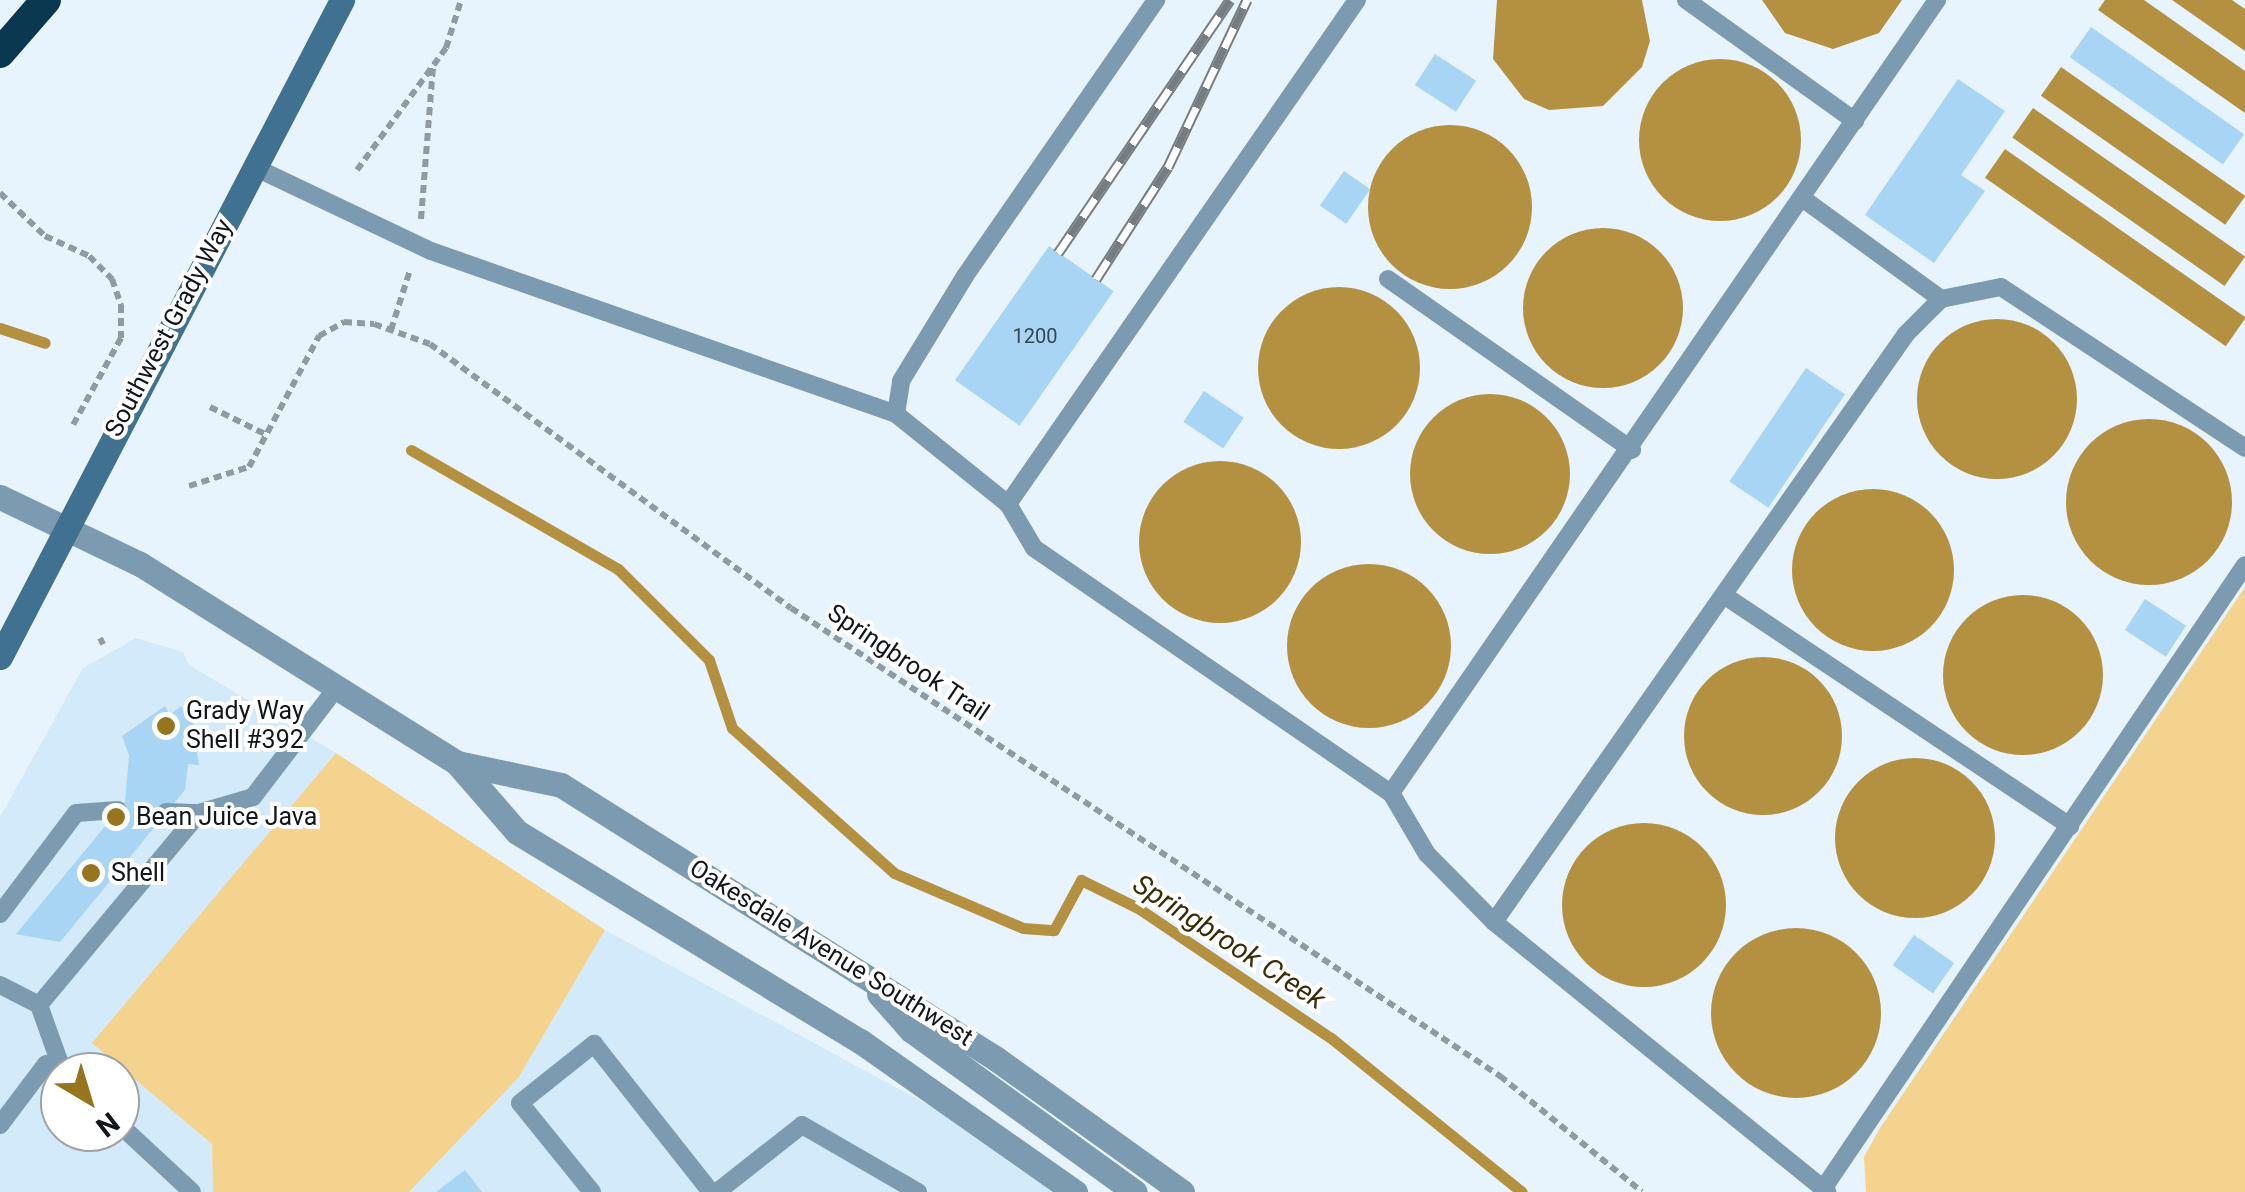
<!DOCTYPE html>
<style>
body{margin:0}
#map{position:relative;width:2245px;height:1192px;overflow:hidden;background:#e8f4fd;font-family:Roboto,sans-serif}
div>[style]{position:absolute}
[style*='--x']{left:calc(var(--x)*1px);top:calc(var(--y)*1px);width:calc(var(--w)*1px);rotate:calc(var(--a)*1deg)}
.built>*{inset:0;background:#d3eafa}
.green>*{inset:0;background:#f3d38d}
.water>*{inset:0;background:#b39141;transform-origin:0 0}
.round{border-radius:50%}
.stream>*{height:11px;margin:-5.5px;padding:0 5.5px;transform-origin:5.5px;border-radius:5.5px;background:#b39141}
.building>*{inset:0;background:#a8d5f4;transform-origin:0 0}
.path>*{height:6px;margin-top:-3px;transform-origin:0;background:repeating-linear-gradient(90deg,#919aa1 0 8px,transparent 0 13px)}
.service>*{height:18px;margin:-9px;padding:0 9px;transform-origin:9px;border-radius:9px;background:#7c9bb1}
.tertiary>*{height:25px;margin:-12.5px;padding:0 12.5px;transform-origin:12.5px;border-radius:12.5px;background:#7c9bb1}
.secondary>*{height:25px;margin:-12.5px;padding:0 12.5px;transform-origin:12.5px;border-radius:12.5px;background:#407190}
.motorway>*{height:30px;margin:-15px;padding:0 15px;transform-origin:15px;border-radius:15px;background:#0b3851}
.rail>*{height:11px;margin-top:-5.5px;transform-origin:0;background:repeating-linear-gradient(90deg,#fff 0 22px,#757d83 0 44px);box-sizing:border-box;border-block:2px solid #757d83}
.dots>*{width:28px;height:28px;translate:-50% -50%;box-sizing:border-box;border:5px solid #fff;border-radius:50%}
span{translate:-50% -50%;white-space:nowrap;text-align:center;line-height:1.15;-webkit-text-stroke:8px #fff;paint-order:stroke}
.number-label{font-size:20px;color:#374650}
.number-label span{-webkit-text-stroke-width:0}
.street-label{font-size:25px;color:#11161a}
.poi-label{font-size:25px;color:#11161a}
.left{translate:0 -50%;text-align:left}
.water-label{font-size:28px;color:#3b2c08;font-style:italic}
.north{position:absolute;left:40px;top:1052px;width:100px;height:100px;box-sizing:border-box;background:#fff;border:2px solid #a0a2a3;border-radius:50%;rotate:142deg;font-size:28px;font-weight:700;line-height:40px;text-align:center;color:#11161a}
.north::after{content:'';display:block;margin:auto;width:35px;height:45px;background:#97751e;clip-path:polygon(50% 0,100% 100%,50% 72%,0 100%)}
</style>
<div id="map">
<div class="built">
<i style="clip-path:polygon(evenodd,136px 638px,183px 652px,189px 665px,336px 753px,93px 1043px,212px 1144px,213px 1192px,0 1192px,0 817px,83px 668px,136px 638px,60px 1072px,120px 1072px,120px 1132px,60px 1132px,60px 1072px)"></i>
<i style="clip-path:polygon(605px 930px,984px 1135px,1056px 1192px,409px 1192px,519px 1077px)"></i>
</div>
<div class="green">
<i style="clip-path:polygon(2245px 587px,2245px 1192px,1866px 1192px,1864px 1157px,1880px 1128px)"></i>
<i style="clip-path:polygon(336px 753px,605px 930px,519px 1077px,409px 1192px,213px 1192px,212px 1144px,92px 1043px)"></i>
</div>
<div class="water">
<i style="clip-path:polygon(1497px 0,1642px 0,1650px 41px,1642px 67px,1603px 106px,1549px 110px,1524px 99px,1493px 59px)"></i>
<i style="clip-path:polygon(1762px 0,1902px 0,1879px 33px,1833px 49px,1785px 33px)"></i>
<i style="clip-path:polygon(2105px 0,2144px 0,2245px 71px,2245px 113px,2098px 10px)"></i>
<i style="clip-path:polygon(2172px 0,2232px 0,2245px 9px,2245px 51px)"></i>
<i class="round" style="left:1639px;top:59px;width:162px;height:162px"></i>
<i style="left:2061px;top:67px;width:225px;height:35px;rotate:35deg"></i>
<i style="left:2033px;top:108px;width:259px;height:36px;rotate:35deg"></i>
<i class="round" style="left:1368px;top:125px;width:164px;height:164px"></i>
<i style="left:2005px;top:149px;width:294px;height:35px;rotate:35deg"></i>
<i class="round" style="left:1523px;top:228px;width:160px;height:160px"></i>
<i class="round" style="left:1258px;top:287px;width:162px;height:162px"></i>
<i class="round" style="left:1917px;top:319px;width:160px;height:160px"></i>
<i class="round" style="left:1410px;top:394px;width:160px;height:160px"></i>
<i class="round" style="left:2066px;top:419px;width:166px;height:166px"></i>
<i class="round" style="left:1139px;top:461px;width:162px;height:162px"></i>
<i class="round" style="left:1792px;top:489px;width:162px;height:162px"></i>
<i class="round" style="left:1287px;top:564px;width:164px;height:164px"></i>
<i class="round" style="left:1943px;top:595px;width:160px;height:160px"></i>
<i class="round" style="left:1684px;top:657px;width:158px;height:158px"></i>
<i class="round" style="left:1835px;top:758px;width:160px;height:160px"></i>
<i class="round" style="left:1562px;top:823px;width:164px;height:164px"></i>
<i class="round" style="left:1711px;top:928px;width:170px;height:170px"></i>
</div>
<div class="stream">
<i style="--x:0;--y:328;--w:47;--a:18.4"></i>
<i style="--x:411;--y:450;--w:239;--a:29.9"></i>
<i style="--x:618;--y:569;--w:129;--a:45"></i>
<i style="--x:709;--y:660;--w:72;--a:71.3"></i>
<i style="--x:732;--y:728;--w:217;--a:41.8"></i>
<i style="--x:894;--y:873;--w:140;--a:23.1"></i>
<i style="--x:1023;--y:928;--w:31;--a:4"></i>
<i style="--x:1054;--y:930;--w:57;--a:-61.6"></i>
<i style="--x:1081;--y:880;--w:64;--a:26.2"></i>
<i style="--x:1138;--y:908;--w:233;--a:34"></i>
<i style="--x:1331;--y:1038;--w:245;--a:38.9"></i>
</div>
<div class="building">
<i style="left:2091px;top:27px;width:187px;height:37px;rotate:35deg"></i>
<i style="left:1435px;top:54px;width:49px;height:37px;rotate:33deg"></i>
<i style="clip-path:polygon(1958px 79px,2005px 111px,1961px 175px,1985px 191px,1934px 263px,1865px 215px)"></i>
<i style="left:1344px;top:171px;width:32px;height:42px;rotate:35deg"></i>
<i style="left:1049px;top:246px;width:79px;height:164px;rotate:35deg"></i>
<i style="left:1806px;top:368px;width:47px;height:137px;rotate:34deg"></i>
<i style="left:1204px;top:391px;width:48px;height:37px;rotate:34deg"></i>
<i style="left:2145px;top:599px;width:49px;height:37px;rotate:33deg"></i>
<i style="clip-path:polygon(165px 706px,170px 715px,181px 706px,207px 744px,197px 753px,199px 765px,188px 764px,185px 790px,60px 942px,16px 934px,125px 802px,129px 755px,122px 736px)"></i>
<i style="left:1914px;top:935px;width:49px;height:37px;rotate:35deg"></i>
<i style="clip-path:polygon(465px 1170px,482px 1192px,436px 1192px)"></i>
</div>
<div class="path">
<i style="--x:357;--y:170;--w:151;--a:-53.9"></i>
<i style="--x:446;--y:48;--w:50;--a:-72.6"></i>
<i style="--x:0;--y:193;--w:62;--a:43.7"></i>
<i style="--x:45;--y:236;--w:48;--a:24.4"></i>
<i style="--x:89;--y:256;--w:33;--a:45"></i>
<i style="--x:112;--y:279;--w:28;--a:71"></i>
<i style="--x:121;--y:305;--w:33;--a:90"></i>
<i style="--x:121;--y:338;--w:99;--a:118.9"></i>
<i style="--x:421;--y:219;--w:152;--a:-85.5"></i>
<i style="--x:391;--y:330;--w:63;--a:-72.4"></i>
<i style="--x:210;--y:407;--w:64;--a:26.2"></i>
<i style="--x:189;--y:486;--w:63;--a:-17.6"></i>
<i style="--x:249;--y:467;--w:149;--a:-61.9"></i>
<i style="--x:319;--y:336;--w:29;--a:-29"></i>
<i style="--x:344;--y:322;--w:30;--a:4"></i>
<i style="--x:374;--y:324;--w:59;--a:19.7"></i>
<i style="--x:430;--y:344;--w:447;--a:36.2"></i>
<i style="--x:791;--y:608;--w:850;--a:33.43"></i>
<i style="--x:1500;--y:1076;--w:183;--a:39.2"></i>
<i style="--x:100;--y:638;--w:7;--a:63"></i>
</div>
<div class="service">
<i style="--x:1686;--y:0;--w:208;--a:35.6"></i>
<i style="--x:254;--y:167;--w:196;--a:25.4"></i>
<i style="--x:431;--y:251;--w:493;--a:19.3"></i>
<i style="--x:896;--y:414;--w:144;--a:38.8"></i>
<i style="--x:1008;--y:504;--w:51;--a:59.4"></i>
<i style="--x:1034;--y:548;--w:433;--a:34.5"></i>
<i style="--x:1391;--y:793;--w:71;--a:59.5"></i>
<i style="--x:1427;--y:854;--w:95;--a:45.4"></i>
<i style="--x:1494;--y:922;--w:429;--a:39"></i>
<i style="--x:1802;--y:198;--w:172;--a:36"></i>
<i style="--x:1388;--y:279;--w:298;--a:35"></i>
<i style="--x:896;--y:414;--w:33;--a:-81"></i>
<i style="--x:901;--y:381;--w:123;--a:-58.6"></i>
<i style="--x:965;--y:276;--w:336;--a:-55.3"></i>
<i style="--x:1008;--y:504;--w:613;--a:-55.3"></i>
<i style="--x:1725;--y:596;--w:415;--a:33.7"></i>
<i style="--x:1391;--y:793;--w:963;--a:-55.45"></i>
<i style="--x:166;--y:812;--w:33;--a:2"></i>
<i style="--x:0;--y:914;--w:126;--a:-53"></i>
<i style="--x:76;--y:813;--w:42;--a:-4.1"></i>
<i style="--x:1494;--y:922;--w:718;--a:-54.98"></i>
<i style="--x:1906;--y:334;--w:49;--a:-45"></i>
<i style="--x:1941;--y:299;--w:61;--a:-11.3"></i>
<i style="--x:2001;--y:287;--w:292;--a:33.4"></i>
<i style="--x:0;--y:985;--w:44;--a:27.1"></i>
<i style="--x:39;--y:1005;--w:250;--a:-50.2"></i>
<i style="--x:199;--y:813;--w:56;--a:-16.5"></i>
<i style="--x:253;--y:797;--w:138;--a:-52.6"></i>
<i style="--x:39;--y:1005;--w:71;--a:70.3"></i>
<i style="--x:0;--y:1125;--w:76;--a:-53"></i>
<i style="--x:46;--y:1064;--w:18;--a:41"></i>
<i style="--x:120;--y:1125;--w:98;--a:42.9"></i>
<i style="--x:1823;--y:1189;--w:753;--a:-55.93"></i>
<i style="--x:592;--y:1192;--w:114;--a:-129"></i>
<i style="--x:520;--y:1103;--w:95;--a:-38.6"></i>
<i style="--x:594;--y:1044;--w:189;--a:51.7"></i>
<i style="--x:717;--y:1192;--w:108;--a:-38.2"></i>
<i style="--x:802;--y:1125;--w:134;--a:30"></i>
</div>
<div class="tertiary">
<i style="--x:0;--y:497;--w:155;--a:25.6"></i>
<i style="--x:140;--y:564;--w:374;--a:32.1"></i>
<i style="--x:457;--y:763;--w:91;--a:49"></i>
<i style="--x:517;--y:832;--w:402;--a:31.4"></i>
<i style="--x:860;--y:1041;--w:263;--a:35.1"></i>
<i style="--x:457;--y:763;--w:106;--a:11.9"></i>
<i style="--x:561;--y:785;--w:513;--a:32.17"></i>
<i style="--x:995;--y:1058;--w:230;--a:35.6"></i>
<i style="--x:879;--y:994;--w:48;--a:48.4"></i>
<i style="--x:911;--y:1030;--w:276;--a:35.9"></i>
</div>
<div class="secondary">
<i style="--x:0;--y:657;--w:741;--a:-62.5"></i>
</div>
<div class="motorway">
<i style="--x:0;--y:53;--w:70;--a:-49"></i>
</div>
<div class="rail">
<i style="--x:1058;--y:253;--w:306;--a:-55.8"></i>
<i style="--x:1096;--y:279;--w:133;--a:-57.3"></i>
<i style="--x:1168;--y:167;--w:185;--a:-64.7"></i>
</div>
<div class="dots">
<i style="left:166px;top:726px;background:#97751e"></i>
<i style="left:116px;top:817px;background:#97751e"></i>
<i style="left:91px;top:873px;background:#97751e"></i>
</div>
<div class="number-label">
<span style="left:1035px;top:336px">1200</span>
</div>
<div class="street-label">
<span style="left:169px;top:328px;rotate:-62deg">Southwest Grady Way</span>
<span style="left:908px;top:663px;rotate:34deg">Springbrook Trail</span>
<span style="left:831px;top:953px;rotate:32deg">Oakesdale Avenue Southwest</span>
</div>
<div class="poi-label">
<span class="left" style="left:186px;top:726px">Grady Way<br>Shell #392</span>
<span class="left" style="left:136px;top:817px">Bean Juice Java</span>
<span class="left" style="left:111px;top:873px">Shell</span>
</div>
<div class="water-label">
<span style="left:1229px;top:942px;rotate:33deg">Springbrook Creek</span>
</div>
<div class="north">N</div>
</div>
